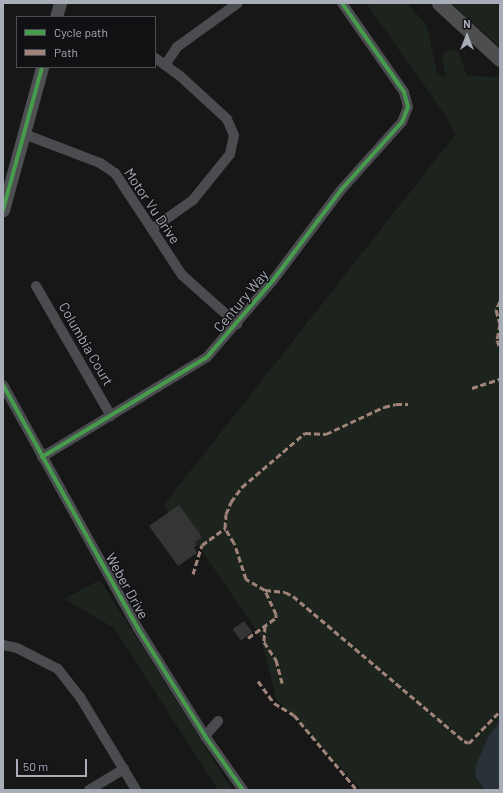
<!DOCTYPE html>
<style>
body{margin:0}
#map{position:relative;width:503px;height:793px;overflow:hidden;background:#171717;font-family:Barlow,sans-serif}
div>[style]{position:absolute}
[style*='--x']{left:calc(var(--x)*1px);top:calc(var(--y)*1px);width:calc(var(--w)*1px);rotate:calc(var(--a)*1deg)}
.green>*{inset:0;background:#1d241e}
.water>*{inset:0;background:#2a3239}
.building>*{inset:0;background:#353536;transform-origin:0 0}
.minor>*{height:10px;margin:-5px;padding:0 5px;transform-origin:5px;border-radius:5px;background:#4b4c50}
.major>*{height:13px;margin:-6.5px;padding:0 6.5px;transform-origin:6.5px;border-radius:6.5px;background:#4d4f52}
.highway>*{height:15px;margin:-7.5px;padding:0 7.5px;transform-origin:7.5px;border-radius:7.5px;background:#4e4e51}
.quiet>*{height:3px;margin-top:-1.5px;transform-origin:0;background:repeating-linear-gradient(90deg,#a18479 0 6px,transparent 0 9px)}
.cycleway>*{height:4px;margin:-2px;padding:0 2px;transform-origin:2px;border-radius:2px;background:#469c4c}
span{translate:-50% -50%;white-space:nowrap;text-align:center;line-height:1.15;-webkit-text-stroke:3px #111113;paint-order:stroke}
.street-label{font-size:14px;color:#a8adb8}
.frame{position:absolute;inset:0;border:4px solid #a8adb8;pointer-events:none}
.legend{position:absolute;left:16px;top:16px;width:140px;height:52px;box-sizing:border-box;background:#111113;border:1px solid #4d4f55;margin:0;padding:5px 7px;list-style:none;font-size:12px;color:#a8adb8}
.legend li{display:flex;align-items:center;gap:8px;height:20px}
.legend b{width:20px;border:1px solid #4d4f55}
.north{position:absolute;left:447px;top:16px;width:40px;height:40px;-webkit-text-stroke:3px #111113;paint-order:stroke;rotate:0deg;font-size:11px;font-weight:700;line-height:16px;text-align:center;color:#a8adb8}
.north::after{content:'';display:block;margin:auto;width:14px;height:18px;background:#a8adb8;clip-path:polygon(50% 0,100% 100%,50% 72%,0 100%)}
.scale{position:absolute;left:16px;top:759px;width:71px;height:18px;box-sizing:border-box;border:2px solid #a8adb8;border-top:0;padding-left:5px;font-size:12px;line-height:14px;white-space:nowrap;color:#a8adb8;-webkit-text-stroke:3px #111113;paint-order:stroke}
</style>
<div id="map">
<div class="green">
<i style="clip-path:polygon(366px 3px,407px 3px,427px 26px,437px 74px,446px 78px,442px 56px,449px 50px,458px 51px,467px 76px,500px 77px,500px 790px,362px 790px,276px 699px,261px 637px,200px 548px,163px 506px,455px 135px,446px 116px)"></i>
<i style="clip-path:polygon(451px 3px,494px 3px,500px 7px,500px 47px)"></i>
<i style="clip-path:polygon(100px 580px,228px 783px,234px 790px,218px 790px,114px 628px,64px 599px)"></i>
</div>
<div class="water">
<i style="clip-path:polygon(500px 721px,500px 790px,486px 790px,476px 778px,475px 768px,487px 739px)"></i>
</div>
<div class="building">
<i style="clip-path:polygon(179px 505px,202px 537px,195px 542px,197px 545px,194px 547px,197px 553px,178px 566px,149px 526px)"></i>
<i style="left:244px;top:621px;width:14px;height:14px;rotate:54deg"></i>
</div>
<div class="minor">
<i style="--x:165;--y:65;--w:22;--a:-56"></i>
<i style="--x:177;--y:47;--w:75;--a:-35.8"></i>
<i style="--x:24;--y:134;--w:81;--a:20.9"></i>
<i style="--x:100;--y:163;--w:18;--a:34"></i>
<i style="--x:115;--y:173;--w:122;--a:56.7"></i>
<i style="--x:182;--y:275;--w:74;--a:41.7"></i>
<i style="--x:152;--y:229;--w:50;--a:-35.3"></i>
<i style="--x:193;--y:200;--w:59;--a:-51.2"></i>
<i style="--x:230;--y:154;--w:19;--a:-78"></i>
<i style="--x:234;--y:135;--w:17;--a:-114"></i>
<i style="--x:227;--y:119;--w:64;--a:-137.5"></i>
<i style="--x:180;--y:76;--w:31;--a:-144"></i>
<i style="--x:36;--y:286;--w:150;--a:60"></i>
<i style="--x:3;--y:385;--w:277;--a:61"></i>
<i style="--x:137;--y:627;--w:128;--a:58"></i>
<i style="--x:205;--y:736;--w:66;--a:54.9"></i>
<i style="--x:42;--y:457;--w:193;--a:-31.2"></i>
<i style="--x:207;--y:357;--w:103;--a:-49.3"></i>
<i style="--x:274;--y:279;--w:111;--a:-53"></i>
<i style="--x:341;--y:190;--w:91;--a:-48.1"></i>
<i style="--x:402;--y:122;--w:16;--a:-68"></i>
<i style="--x:408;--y:107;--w:16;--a:-105"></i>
<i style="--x:404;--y:92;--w:108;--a:-124.9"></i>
<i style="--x:3;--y:645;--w:14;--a:12"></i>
<i style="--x:17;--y:648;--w:46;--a:27.1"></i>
<i style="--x:58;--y:669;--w:36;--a:52"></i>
<i style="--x:80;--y:697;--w:109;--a:58.9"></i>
<i style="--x:205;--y:736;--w:20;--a:-49"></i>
<i style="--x:89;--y:790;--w:41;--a:-31"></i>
</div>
<div class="major">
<i style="--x:56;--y:17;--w:15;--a:-74"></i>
<i style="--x:3;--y:210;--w:148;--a:-74.7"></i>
</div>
<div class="highway">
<i style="--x:439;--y:3;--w:83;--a:42.6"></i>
</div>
<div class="quiet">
<i style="--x:500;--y:301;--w:10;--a:114"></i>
<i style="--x:496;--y:310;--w:15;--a:74"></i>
<i style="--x:500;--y:324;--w:16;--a:101"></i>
<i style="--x:497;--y:340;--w:9;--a:69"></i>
<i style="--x:472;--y:388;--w:29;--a:-18"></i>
<i style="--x:193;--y:574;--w:30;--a:-73"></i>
<i style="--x:202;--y:545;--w:29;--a:-36"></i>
<i style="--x:265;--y:590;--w:20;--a:6"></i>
<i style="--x:285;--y:592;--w:9;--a:27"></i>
<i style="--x:293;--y:596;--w:224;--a:40.3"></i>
<i style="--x:464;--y:741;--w:5;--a:22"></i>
<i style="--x:469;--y:743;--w:45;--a:-45.9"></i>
<i style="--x:265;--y:626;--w:16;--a:94"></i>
<i style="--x:264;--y:642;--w:22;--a:56"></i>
<i style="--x:276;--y:660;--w:24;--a:75"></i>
<i style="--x:248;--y:638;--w:34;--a:-36"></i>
<i style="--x:276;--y:618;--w:4;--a:-90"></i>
<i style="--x:276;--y:614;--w:26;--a:-115"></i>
<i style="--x:265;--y:590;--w:22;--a:-150"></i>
<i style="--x:246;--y:579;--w:38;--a:-108"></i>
<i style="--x:234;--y:543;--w:17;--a:-121"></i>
<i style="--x:225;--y:528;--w:14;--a:-86"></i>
<i style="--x:226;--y:514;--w:13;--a:-67"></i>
<i style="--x:231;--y:502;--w:19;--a:-54"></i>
<i style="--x:242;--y:487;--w:83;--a:-40.6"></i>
<i style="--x:305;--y:433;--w:21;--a:3"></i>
<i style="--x:326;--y:434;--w:64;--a:-25"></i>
<i style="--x:384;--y:407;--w:12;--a:-14"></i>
<i style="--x:396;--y:404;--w:12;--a:0"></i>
<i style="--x:258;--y:681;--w:27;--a:54"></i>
<i style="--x:274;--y:703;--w:23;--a:31"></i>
<i style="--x:294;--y:715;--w:98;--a:50"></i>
</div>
<div class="cycleway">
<i style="--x:3;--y:210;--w:148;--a:-74.7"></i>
<i style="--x:3;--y:385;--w:277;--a:61"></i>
<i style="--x:137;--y:627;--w:128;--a:58"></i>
<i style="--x:205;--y:736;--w:66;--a:54.9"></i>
<i style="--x:42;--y:457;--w:193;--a:-31.2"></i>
<i style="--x:207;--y:357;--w:103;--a:-49.3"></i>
<i style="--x:274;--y:279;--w:111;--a:-53"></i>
<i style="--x:341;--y:190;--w:91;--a:-48.1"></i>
<i style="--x:402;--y:122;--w:16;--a:-68"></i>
<i style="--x:408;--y:107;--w:16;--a:-105"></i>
<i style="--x:404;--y:92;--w:108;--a:-124.9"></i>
</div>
<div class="street-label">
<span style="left:152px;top:206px;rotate:56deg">Motor Vu Drive</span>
<span style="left:241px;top:301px;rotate:-50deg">Century Way</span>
<span style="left:86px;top:344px;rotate:60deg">Columbia Court</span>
<span style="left:127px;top:586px;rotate:61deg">Weber Drive</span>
</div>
<div class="frame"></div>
<ul class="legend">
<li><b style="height:5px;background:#469c4c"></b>Cycle path</li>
<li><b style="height:5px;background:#a18479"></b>Path</li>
</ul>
<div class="north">N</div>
<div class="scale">50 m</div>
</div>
